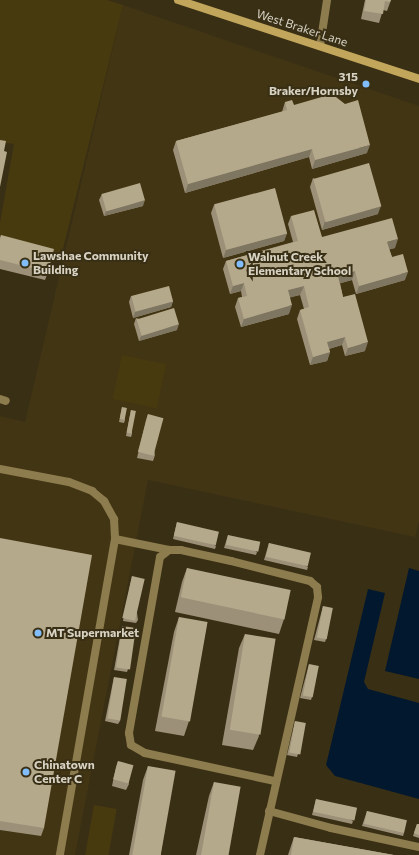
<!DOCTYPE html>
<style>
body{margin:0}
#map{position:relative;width:419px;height:855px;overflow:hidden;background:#392f15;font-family:Commissioner,sans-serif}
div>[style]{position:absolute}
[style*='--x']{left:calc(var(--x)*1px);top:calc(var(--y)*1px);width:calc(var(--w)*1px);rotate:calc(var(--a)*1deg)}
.built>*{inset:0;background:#423513}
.green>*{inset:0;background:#483a0f;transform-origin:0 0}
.water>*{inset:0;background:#02182e}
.service>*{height:8px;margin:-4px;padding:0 4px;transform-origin:4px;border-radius:4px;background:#8d7c4e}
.minor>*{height:8px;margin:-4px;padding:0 4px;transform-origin:4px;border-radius:4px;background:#8d7c4e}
.secondary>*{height:8px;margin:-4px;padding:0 4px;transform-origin:4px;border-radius:4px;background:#c2a65b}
.wall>*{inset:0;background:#9c9178}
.shaded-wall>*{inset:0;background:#7f7662}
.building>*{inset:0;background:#b5a98c;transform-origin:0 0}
.dots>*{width:11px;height:11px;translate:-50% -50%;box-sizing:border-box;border:2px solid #392f15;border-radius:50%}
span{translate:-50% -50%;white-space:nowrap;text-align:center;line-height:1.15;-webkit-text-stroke:4px #392f15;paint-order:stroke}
.street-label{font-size:12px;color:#d7d2c3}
.poi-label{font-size:12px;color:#d7d2c3;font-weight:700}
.right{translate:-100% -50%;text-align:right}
.left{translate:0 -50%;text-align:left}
</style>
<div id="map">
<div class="built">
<i style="clip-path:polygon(123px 5px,419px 106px,419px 521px,415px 537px,148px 480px,75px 855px,0 855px,0 416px,25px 422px)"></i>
</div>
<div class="green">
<i style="clip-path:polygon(0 0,107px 0,123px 5px,61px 257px,0 239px,0 223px,14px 144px,0 142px)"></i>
<i style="left:122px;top:355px;width:45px;height:45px;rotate:12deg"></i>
<i style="left:94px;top:805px;width:23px;height:51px;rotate:10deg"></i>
</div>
<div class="water">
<i style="clip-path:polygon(409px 568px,419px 571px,419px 679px,385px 671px)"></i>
<i style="clip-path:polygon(368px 589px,385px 593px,364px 682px,368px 689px,419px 703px,419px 799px,335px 776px,326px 765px)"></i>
</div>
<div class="service">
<i style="--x:0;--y:399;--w:6;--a:18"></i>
<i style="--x:0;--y:469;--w:70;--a:10.7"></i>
<i style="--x:69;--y:482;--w:25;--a:21"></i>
<i style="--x:92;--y:491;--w:16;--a:40"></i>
<i style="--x:104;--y:501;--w:21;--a:61"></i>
<i style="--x:114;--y:519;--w:20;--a:87"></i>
<i style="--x:115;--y:539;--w:321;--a:99.9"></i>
<i style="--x:115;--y:539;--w:55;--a:11.5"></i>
<i style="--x:269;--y:811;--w:64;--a:15.3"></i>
<i style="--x:331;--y:828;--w:90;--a:12.2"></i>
<i style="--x:260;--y:855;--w:264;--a:-77.3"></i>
<i style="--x:318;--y:597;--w:10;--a:-96"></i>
<i style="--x:317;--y:587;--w:9;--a:-139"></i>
<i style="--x:310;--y:581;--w:81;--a:-165.8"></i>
<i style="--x:231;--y:561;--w:51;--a:-167.6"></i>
<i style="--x:181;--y:550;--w:12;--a:180"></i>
<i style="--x:169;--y:550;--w:11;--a:142"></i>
<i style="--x:160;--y:557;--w:179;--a:100"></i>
<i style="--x:129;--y:733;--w:12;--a:81"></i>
<i style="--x:131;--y:745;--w:16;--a:30"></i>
<i style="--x:145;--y:753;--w:133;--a:12.2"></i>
</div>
<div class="minor">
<i style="--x:320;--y:46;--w:47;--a:-81.3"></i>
</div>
<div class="secondary">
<i style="--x:178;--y:0;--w:254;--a:18.1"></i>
</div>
<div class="wall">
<i style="clip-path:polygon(365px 0,391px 0,387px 11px,383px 10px,379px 23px,361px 19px)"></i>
<i style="clip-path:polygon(285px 102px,294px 105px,367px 153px,312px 169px,309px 157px,185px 193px,173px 150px,176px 141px,282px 112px)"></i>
<i style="clip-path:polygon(313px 178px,378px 214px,322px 230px,310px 187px)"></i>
<i style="clip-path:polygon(102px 194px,143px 206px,104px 216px,99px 200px)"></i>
<i style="clip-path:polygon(214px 205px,287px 233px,284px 241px,223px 258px,211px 213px)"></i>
<i style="clip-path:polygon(291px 216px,322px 237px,395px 248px,389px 249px,392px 257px,405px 280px,356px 294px,352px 280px,340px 283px,343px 297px,365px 351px,345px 356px,342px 345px,329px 349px,330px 352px,327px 361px,310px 365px,297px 319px,300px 310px,304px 309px,300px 295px,290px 297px,289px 314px,241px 327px,235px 307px,238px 298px,242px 297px,241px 291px,230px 294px,223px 269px,226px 261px,293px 242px,288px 224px)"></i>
<i style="clip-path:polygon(1px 235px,48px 272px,45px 280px,0 269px,0 238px)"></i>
<i style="clip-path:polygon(131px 296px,173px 301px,171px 307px,133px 318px,129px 302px)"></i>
<i style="clip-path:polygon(136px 318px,177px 330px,139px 341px,134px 324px)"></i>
<i style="clip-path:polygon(122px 407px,125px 420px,124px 423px,119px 422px)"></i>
<i style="clip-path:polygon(131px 410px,132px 434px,131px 437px,126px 436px)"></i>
<i style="clip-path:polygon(148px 414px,155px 455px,153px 461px,137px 458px,146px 420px)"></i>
<i style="clip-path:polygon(177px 522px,216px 546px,215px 549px,173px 539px)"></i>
<i style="clip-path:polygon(228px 535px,257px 552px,256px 555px,224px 548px)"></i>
<i style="clip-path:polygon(0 538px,44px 828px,41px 836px,0 830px)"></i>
<i style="clip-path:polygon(269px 543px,308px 567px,307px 570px,264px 560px)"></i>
<i style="clip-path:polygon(187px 568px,284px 619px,279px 634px,175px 612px,182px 582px)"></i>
<i style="clip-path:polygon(132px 576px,138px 620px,136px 623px,123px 621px)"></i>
<i style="clip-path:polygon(323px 606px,326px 639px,325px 642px,314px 640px)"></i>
<i style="clip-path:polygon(179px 617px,189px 721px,184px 736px,155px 731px,174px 632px)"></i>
<i style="clip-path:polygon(122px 626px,128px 669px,127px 672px,114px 670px)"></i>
<i style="clip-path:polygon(245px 634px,259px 736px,253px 750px,222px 745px,239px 648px)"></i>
<i style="clip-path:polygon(309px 664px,312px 697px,311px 700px,300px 698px)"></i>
<i style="clip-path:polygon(114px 677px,120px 721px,118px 724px,105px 721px)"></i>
<i style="clip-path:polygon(295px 721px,298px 754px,297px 757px,287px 755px)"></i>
<i style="clip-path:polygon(118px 761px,129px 784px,126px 790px,112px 786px,116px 767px)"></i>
<i style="clip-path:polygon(148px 766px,161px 855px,129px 855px,143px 780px)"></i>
<i style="clip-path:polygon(214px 782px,226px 855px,196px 855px,209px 796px)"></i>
<i style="clip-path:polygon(316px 799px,353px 821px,352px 824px,312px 815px)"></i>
<i style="clip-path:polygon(367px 811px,404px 833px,403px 836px,362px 826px)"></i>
<i style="clip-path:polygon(417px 824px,419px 824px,419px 838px,413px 836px)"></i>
<i style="clip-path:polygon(294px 837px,394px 855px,288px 855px)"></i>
</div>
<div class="shaded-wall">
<i style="clip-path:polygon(370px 145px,367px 153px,312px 169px,315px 160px)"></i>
<i style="clip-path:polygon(312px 149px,309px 157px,185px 193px,188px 184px)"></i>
<i style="clip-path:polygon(145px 200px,143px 206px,104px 216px,106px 211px)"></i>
<i style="clip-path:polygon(381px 206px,378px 214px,322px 230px,325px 221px)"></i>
<i style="clip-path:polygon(287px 233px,284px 241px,223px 258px,226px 250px)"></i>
<i style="clip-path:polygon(398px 239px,395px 248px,384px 251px,387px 242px)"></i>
<i style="clip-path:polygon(355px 271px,352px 280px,335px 285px,338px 276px)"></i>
<i style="clip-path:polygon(408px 272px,405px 280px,356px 294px,359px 286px)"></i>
<i style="clip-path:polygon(244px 283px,241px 291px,230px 294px,233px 286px)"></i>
<i style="clip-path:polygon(304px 286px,300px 295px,285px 299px,288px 290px)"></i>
<i style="clip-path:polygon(173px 301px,171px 307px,133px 318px,135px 312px)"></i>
<i style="clip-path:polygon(292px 305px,289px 314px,241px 327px,244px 319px)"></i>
<i style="clip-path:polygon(179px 324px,177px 330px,139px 341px,141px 336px)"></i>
<i style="clip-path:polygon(345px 337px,342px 345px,324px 350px,327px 342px)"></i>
<i style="clip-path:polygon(368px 342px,365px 351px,345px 356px,348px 348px)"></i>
<i style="clip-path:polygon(330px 352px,327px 361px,310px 365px,313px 357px)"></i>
</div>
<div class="building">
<i style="clip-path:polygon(366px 0,391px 0,390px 2px,385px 1px,383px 14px,364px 11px)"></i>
<i style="clip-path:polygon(332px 94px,345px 104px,358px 100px,370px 145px,315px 160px,312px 149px,188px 184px,176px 141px,287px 110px,285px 102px,292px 100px,294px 105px)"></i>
<i style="clip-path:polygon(0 140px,6px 141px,4px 151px,7px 152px,0 187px)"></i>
<i style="left:369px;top:163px;width:45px;height:58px;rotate:74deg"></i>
<i style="left:140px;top:183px;width:18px;height:40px;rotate:74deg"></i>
<i style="left:275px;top:188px;width:47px;height:63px;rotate:75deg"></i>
<i style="clip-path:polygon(314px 210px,322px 237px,392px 218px,398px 239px,387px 242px,392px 257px,403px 254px,408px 272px,359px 286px,355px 271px,338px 276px,343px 297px,355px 294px,368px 342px,348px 348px,345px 337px,327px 342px,330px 352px,313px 357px,300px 310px,309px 307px,304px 286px,288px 290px,292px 305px,244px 319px,238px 298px,247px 296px,244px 283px,233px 286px,226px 261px,298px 241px,291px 216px)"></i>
<i style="clip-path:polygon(1px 235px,54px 249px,48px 272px,0 260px,0 240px)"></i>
<i style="left:169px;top:286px;width:16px;height:39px;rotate:75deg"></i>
<i style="left:174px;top:308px;width:17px;height:39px;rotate:73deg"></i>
<i style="left:122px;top:407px;width:5px;height:12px;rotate:11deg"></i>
<i style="left:131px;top:410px;width:5px;height:23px;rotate:11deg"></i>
<i style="left:148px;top:414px;width:16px;height:39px;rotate:15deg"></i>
<i style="left:177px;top:522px;width:43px;height:14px;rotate:13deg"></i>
<i style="left:228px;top:535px;width:33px;height:10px;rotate:12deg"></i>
<i style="clip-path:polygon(0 538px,92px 555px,44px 828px,0 821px)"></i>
<i style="left:269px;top:543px;width:43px;height:14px;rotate:13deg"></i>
<i style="left:187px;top:568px;width:106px;height:30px;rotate:12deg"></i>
<i style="left:132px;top:576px;width:13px;height:43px;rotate:13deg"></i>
<i style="left:323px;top:606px;width:10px;height:32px;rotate:11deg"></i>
<i style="left:179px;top:617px;width:29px;height:101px;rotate:10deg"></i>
<i style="left:122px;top:626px;width:14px;height:42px;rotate:8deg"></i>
<i style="left:245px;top:634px;width:31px;height:97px;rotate:9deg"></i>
<i style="left:309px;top:664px;width:10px;height:32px;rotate:11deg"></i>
<i style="left:114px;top:677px;width:13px;height:42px;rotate:9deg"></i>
<i style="left:295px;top:721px;width:11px;height:32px;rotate:10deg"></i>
<i style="left:118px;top:761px;width:16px;height:19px;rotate:15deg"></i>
<i style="left:148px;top:766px;width:28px;height:90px;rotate:10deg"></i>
<i style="left:214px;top:782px;width:27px;height:75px;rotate:10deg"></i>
<i style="left:316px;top:799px;width:42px;height:13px;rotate:12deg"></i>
<i style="left:367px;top:811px;width:41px;height:13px;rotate:13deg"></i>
<i style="clip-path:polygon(417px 824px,419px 824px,419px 835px,414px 833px)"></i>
<i style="clip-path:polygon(294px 837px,394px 855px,291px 855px)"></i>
</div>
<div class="dots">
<i style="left:366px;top:84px;background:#80bdfa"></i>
<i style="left:25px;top:263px;background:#80bdfa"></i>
<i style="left:240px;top:264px;background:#80bdfa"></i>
<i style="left:38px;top:633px;background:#80bdfa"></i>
<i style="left:26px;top:772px;background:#80bdfa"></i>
</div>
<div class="street-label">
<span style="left:302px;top:28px;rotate:18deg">West Braker Lane</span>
</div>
<div class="poi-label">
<span class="right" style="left:358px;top:84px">315<br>Braker/Hornsby</span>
<span class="left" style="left:33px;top:263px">Lawshae Community<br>Building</span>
<span class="left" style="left:248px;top:264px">Walnut Creek<br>Elementary School</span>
<span class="left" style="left:46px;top:633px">MT Supermarket</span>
<span class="left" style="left:34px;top:772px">Chinatown<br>Center C</span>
</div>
</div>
